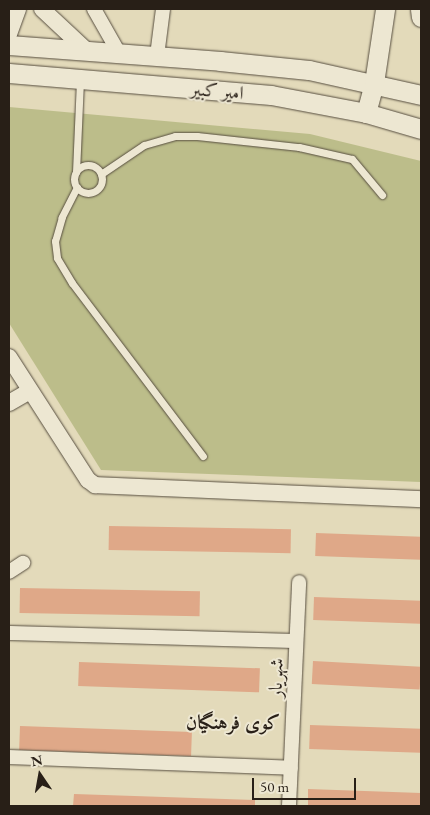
<!DOCTYPE html>
<meta charset="utf-8">
<style>
body{margin:0}
#map{position:relative;width:430px;height:815px;overflow:hidden;background:#e3daba;font-family:"EB Garamond",Amiri,serif}
div>[style]{position:absolute}
[style*='--x']{left:calc(var(--x)*1px);top:calc(var(--y)*1px);width:calc(var(--w)*1px);rotate:calc(var(--a)*1deg)}
.green>*{inset:0;background:#bcbd8a}
.building>*{inset:0;background:#dfa888;transform-origin:0 0}
.roads{filter:drop-shadow(0 0 1px #574e40) drop-shadow(0 0 1px #574e40)}
.service>*{height:7px;margin:-3.5px;padding:0 3.5px;transform-origin:3.5px;border-radius:3.5px;background:#ede7d2}
.service>.ring{margin:-3.5px;padding:0;box-sizing:content-box;background:none;border:7px solid #ede7d2;border-radius:50%}
.minor>*{height:14px;margin:-7px;padding:0 7px;transform-origin:7px;border-radius:7px;background:#ede7d2}
.tertiary>*{height:16px;margin:-8px;padding:0 8px;transform-origin:8px;border-radius:8px;background:#ede7d2}
.secondary>*{height:19px;margin:-9.5px;padding:0 9.5px;transform-origin:9.5px;border-radius:9.5px;background:#ede7d2}
span{translate:-50% -50%;white-space:nowrap;text-align:center;line-height:1.15;-webkit-text-stroke:4px #ede7d2;paint-order:stroke}
.street-label{font-size:19px;color:#281f17}
.neighbourhood-label{font-size:20px;color:#281f17;font-weight:700}
.frame{position:absolute;inset:0;border:10px solid #281f17;pointer-events:none}
.north{position:absolute;left:15px;top:750px;width:50px;height:50px;-webkit-text-stroke:4px #ede7d2;paint-order:stroke;rotate:348deg;font-size:14px;font-weight:700;line-height:20px;text-align:center;color:#281f17}
.north::after{content:'';display:block;margin:auto;width:18px;height:22px;background:#281f17;clip-path:polygon(50% 0,100% 100%,50% 72%,0 100%)}
.scale{position:absolute;left:252px;top:778px;width:104px;height:22px;box-sizing:border-box;border:2px solid #281f17;border-top:0;padding-left:6px;font-size:15px;line-height:18px;white-space:nowrap;color:#281f17;-webkit-text-stroke:4px #ede7d2;paint-order:stroke}
</style>
<div id="map">
<div class="green">
<i style="clip-path:polygon(9px 107px,310px 134px,421px 161px,421px 482px,101px 470px,9px 323px)"></i>
</div>
<div class="building">
<i style="left:109px;top:526px;width:182px;height:24px;rotate:1deg"></i>
<i style="left:316px;top:533px;width:105px;height:23px;rotate:2deg"></i>
<i style="left:20px;top:588px;width:180px;height:25px;rotate:1deg"></i>
<i style="left:314px;top:597px;width:107px;height:23px;rotate:2deg"></i>
<i style="left:313px;top:661px;width:108px;height:23px;rotate:3deg"></i>
<i style="left:79px;top:662px;width:181px;height:24px;rotate:2deg"></i>
<i style="left:310px;top:725px;width:111px;height:24px;rotate:2deg"></i>
<i style="left:20px;top:726px;width:172px;height:24px;rotate:2deg"></i>
<i style="clip-path:polygon(308px 789px,421px 793px,421px 806px,308px 806px)"></i>
<i style="clip-path:polygon(74px 794px,255px 800px,255px 806px,73px 806px)"></i>
</div>
<div class="roads">
<div class="service">
<i class="ring" style="left:74px;top:165px;width:21px;height:21px"></i>
<i style="--x:76;--y:172;--w:92;--a:-87.5"></i>
<i style="--x:101;--y:174;--w:52;--a:-34"></i>
<i style="--x:144;--y:145;--w:32;--a:-16"></i>
<i style="--x:175;--y:136;--w:22;--a:0"></i>
<i style="--x:197;--y:136;--w:103;--a:6.2"></i>
<i style="--x:299;--y:147;--w:54;--a:12.8"></i>
<i style="--x:352;--y:159;--w:47;--a:50.2"></i>
<i style="--x:77;--y:187;--w:34;--a:117"></i>
<i style="--x:62;--y:217;--w:25;--a:106"></i>
<i style="--x:55;--y:241;--w:17;--a:83"></i>
<i style="--x:57;--y:258;--w:29;--a:59"></i>
<i style="--x:72;--y:283;--w:217;--a:52.9"></i>
</div>
<div class="minor">
<i style="--x:94;--y:9;--w:51;--a:60.4"></i>
<i style="--x:157;--y:56;--w:47;--a:-82.7"></i>
<i style="--x:9;--y:572;--w:17;--a:-33"></i>
<i style="--x:9;--y:633;--w:287;--a:1.6"></i>
<i style="--x:9;--y:757;--w:282;--a:2.2"></i>
<i style="--x:289;--y:806;--w:224;--a:-87.4"></i>
</div>
<div class="tertiary">
<i style="--x:42;--y:9;--w:62;--a:43"></i>
<i style="--x:9;--y:34;--w:27;--a:-70"></i>
<i style="--x:9;--y:357;--w:146;--a:57.3"></i>
<i style="--x:88;--y:480;--w:9;--a:36"></i>
<i style="--x:95;--y:485;--w:326;--a:2.5"></i>
<i style="--x:9;--y:403;--w:24;--a:-30"></i>
</div>
<div class="secondary">
<i style="--x:420;--y:9;--w:8;--a:83"></i>
<i style="--x:9;--y:45;--w:212;--a:4.3"></i>
<i style="--x:220;--y:61;--w:89;--a:5.8"></i>
<i style="--x:309;--y:70;--w:115;--a:12.6"></i>
<i style="--x:9;--y:73;--w:263;--a:4.8"></i>
<i style="--x:271;--y:95;--w:97;--a:10.7"></i>
<i style="--x:366;--y:113;--w:57;--a:16.2"></i>
<i style="--x:366;--y:113;--w:31;--a:-75"></i>
<i style="--x:374;--y:83;--w:75;--a:-81.5"></i>
</div>
</div>
<div class="street-label">
<span style="left:217px;top:91px;rotate:5deg">امیر کبیر</span>
<span style="left:276px;top:678px;rotate:-88deg">شهریار</span>
</div>
<div class="neighbourhood-label">
<span style="left:233px;top:722px">کوی فرهنگیان</span>
</div>
<div class="frame"></div>
<div class="north">N</div>
<div class="scale">50 m</div>
</div>
